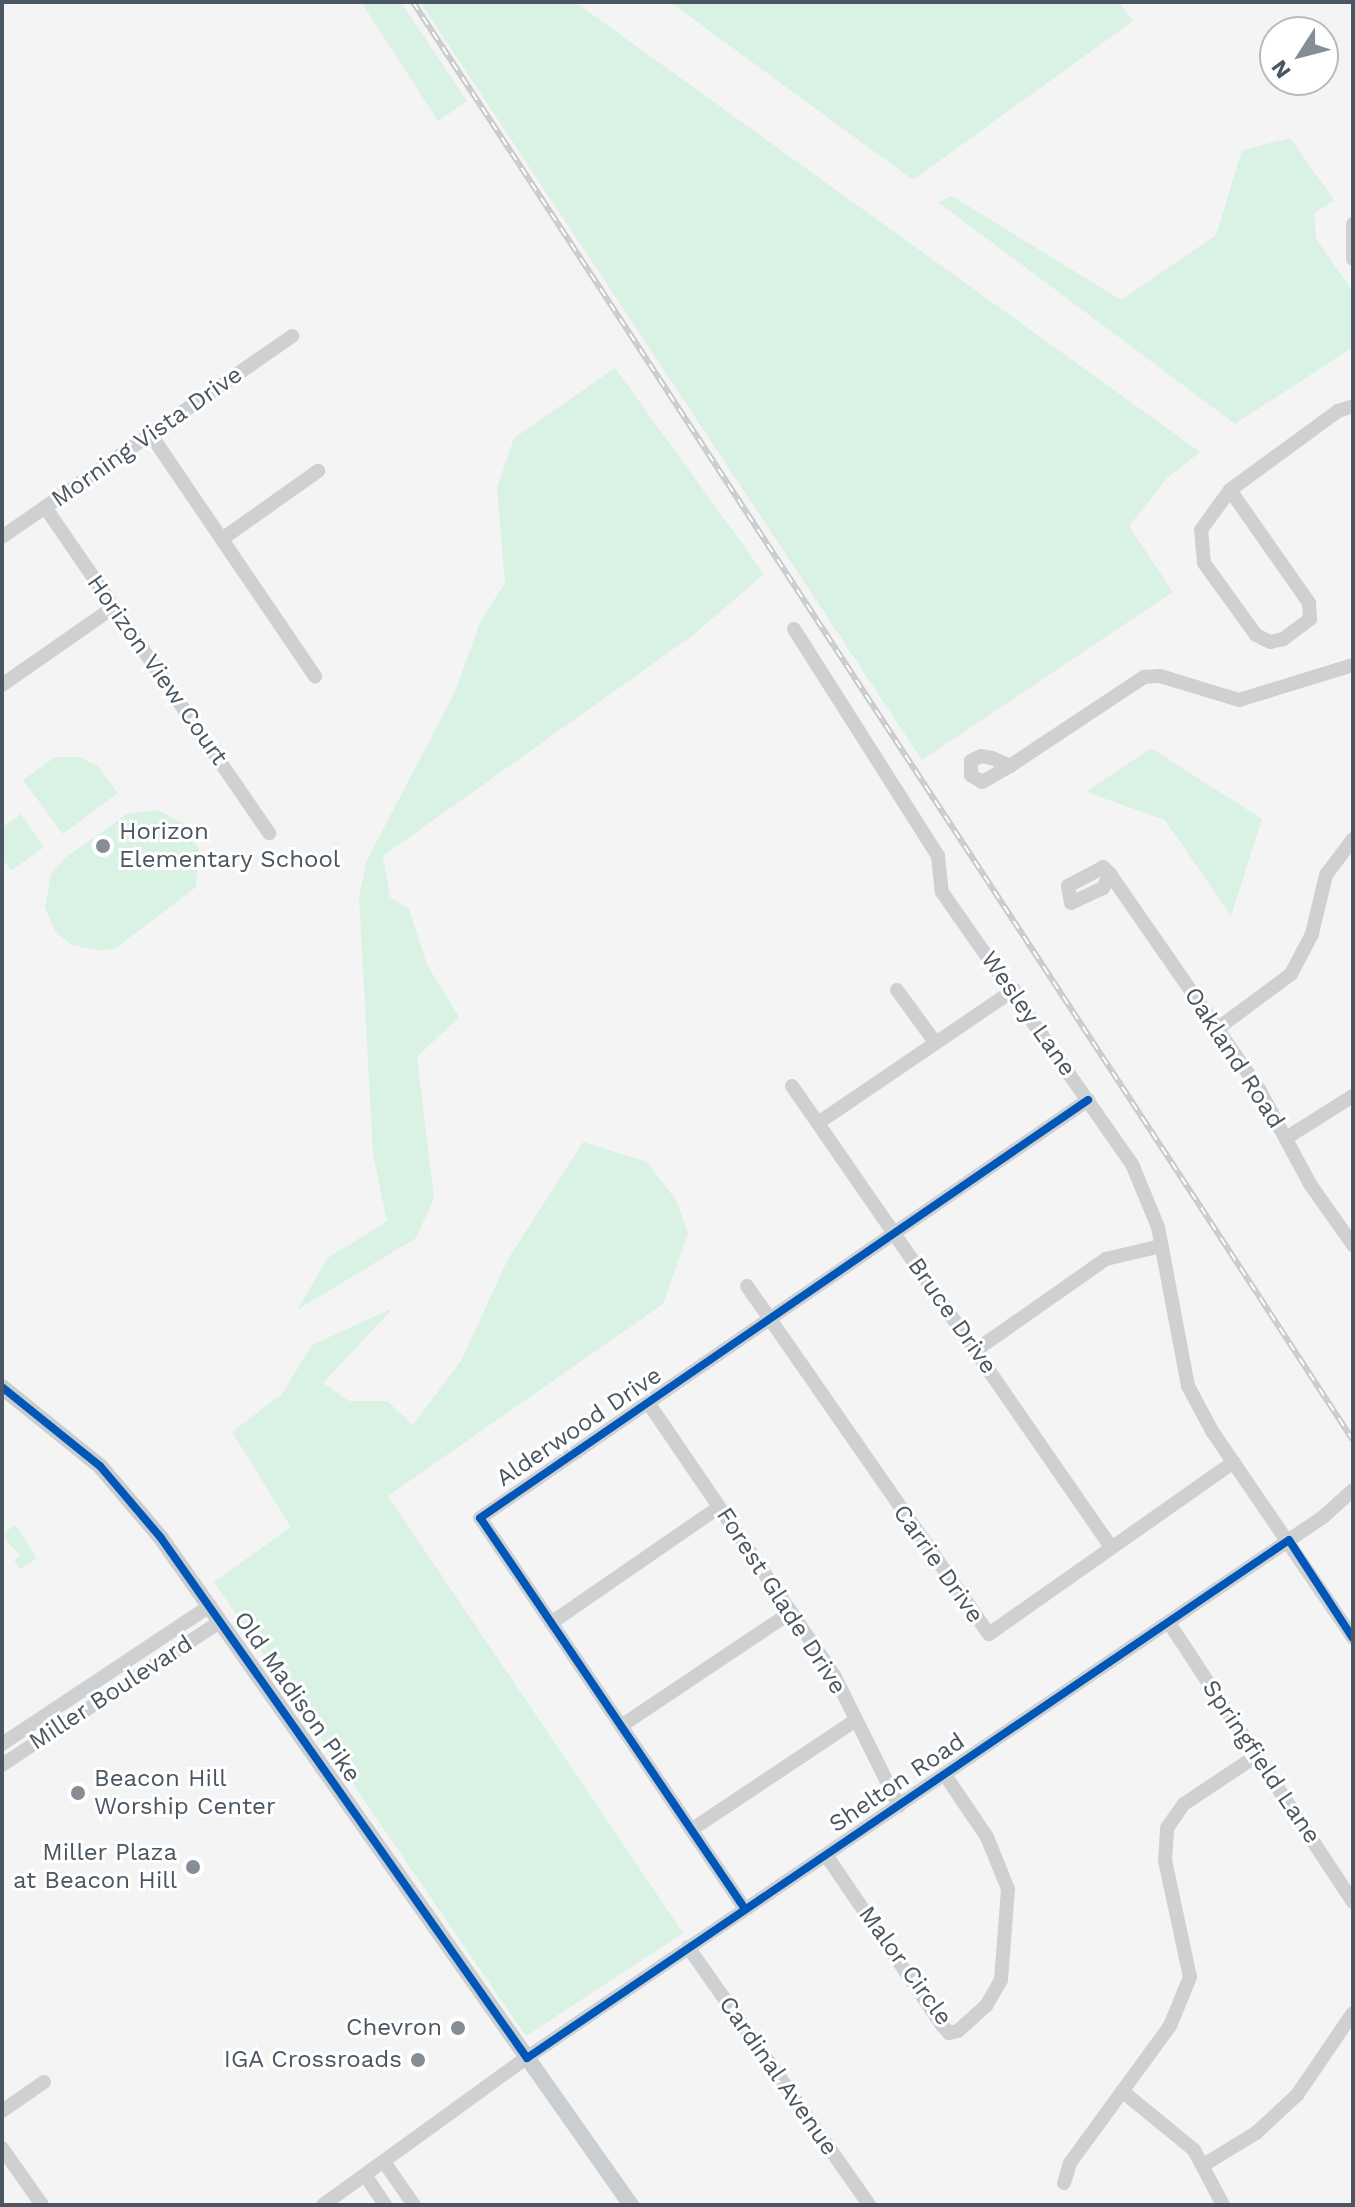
<!DOCTYPE html>
<style>
body{margin:0}
#map{position:relative;width:1355px;height:2207px;overflow:hidden;background:#f4f4f4;font-family:"Work Sans",sans-serif}
div>[style]{position:absolute}
[style*='--x']{left:calc(var(--x)*1px);top:calc(var(--y)*1px);width:calc(var(--w)*1px);rotate:calc(var(--a)*1deg)}
.green>*{inset:0;background:#d9f2e3}
.minor>*{height:14px;margin:-7px;padding:0 7px;transform-origin:7px;border-radius:7px;background:#ced0d2}
.major>*{height:16px;margin:-8px;padding:0 8px;transform-origin:8px;border-radius:8px;background:#caced1}
.rail>*{height:6px;margin-top:-3px;transform-origin:0;background:repeating-linear-gradient(90deg,#fff 0 9px,#c9cacc 0 18px);box-sizing:border-box;border-block:2px solid #c9cacc}
.cycleway>*{height:8px;margin:-4px;padding:0 4px;transform-origin:4px;border-radius:4px;background:#0057b8}
.dots>*{width:22px;height:22px;translate:-50% -50%;box-sizing:border-box;border:4px solid #fff;border-radius:50%}
span{translate:-50% -50%;white-space:nowrap;text-align:center;line-height:1.15;-webkit-text-stroke:6px #fff;paint-order:stroke}
.street-label{font-size:24px;color:#4a5661}
.poi-label{font-size:24px;color:#4a5661}
.left{translate:0 -50%;text-align:left}
.right{translate:-100% -50%;text-align:right}
.frame{position:absolute;inset:0;border:4px solid #4a5661;pointer-events:none}
.north{position:absolute;left:1259px;top:16px;width:80px;height:80px;box-sizing:border-box;background:#fff;border:2px solid #b7bbc0;border-radius:50%;rotate:234deg;font-size:22px;font-weight:700;line-height:32px;text-align:center;color:#4a5661}
.north::after{content:'';display:block;margin:auto;width:28px;height:36px;background:#868d94;clip-path:polygon(50% 0,100% 100%,50% 72%,0 100%)}
</style>
<div id="map">
<div class="green">
<i style="clip-path:polygon(361px 2px,401px 2px,467px 101px,438px 121px)"></i>
<i style="clip-path:polygon(420px 2px,575px 2px,1200px 452px,1167px 478px,1129px 526px,1173px 592px,922px 760px)"></i>
<i style="clip-path:polygon(670px 2px,1119px 2px,1133px 21px,913px 180px)"></i>
<i style="clip-path:polygon(1290px 138px,1334px 200px,1315px 213px,1316px 239px,1353px 292px,1353px 347px,1235px 424px,938px 202px,952px 196px,1121px 300px,1216px 235px,1242px 150px)"></i>
<i style="clip-path:polygon(615px 368px,764px 574px,693px 635px,383px 856px,390px 897px,409px 909px,427px 965px,459px 1017px,417px 1057px,434px 1198px,416px 1238px,297px 1310px,328px 1258px,387px 1221px,373px 1154px,359px 896px,367px 860px,455px 692px,480px 622px,505px 583px,497px 488px,514px 438px)"></i>
<i style="clip-path:polygon(1151px 748px,1262px 819px,1231px 916px,1165px 820px,1086px 792px)"></i>
<i style="clip-path:polygon(55px 757px,79px 757px,98px 766px,118px 793px,63px 834px,23px 780px)"></i>
<i style="clip-path:polygon(158px 810px,184px 824px,199px 849px,196px 887px,116px 948px,102px 951px,71px 945px,55px 931px,45px 907px,51px 874px,65px 858px,127px 814px)"></i>
<i style="clip-path:polygon(21px 814px,44px 847px,11px 871px,2px 858px,2px 828px)"></i>
<i style="clip-path:polygon(583px 1142px,647px 1162px,676px 1200px,688px 1233px,663px 1304px,388px 1496px,683px 1933px,526px 2036px,214px 1582px,291px 1527px,232px 1432px,282px 1394px,312px 1345px,393px 1308px,323px 1383px,349px 1401px,387px 1401px,413px 1425px,461px 1361px,508px 1259px)"></i>
<i style="clip-path:polygon(15px 1525px,37px 1558px,20px 1569px,14px 1560px,20px 1555px,6px 1540px,5px 1532px)"></i>
</div>
<div class="minor">
<i style="--x:1353;--y:224;--w:35;--a:90"></i>
<i style="--x:151;--y:435;--w:292;--a:55.8"></i>
<i style="--x:1230;--y:490;--w:138;--a:55"></i>
<i style="--x:1309;--y:603;--w:16;--a:86"></i>
<i style="--x:1310;--y:619;--w:34;--a:143"></i>
<i style="--x:1283;--y:639;--w:13;--a:167"></i>
<i style="--x:1270;--y:642;--w:16;--a:-153"></i>
<i style="--x:1256;--y:635;--w:89;--a:-125.8"></i>
<i style="--x:1204;--y:563;--w:33;--a:-95"></i>
<i style="--x:1201;--y:530;--w:49;--a:-54.1"></i>
<i style="--x:1230;--y:490;--w:134;--a:-36.2"></i>
<i style="--x:1338;--y:411;--w:16;--a:-18"></i>
<i style="--x:45;--y:507;--w:396;--a:55.5"></i>
<i style="--x:2;--y:537;--w:353;--a:-34.7"></i>
<i style="--x:222;--y:539;--w:118;--a:-35.3"></i>
<i style="--x:794;--y:629;--w:269;--a:57.6"></i>
<i style="--x:938;--y:856;--w:36;--a:84"></i>
<i style="--x:942;--y:892;--w:332;--a:55.1"></i>
<i style="--x:1132;--y:1164;--w:68;--a:67.6"></i>
<i style="--x:1158;--y:1227;--w:162;--a:79.3"></i>
<i style="--x:1188;--y:1386;--w:51;--a:61.9"></i>
<i style="--x:1212;--y:1431;--w:250;--a:55.7"></i>
<i style="--x:2;--y:685;--w:136;--a:-34.9"></i>
<i style="--x:981;--y:756;--w:11;--a:10"></i>
<i style="--x:992;--y:758;--w:20;--a:24"></i>
<i style="--x:1010;--y:766;--w:32;--a:150"></i>
<i style="--x:982;--y:782;--w:13;--a:-148"></i>
<i style="--x:971;--y:775;--w:14;--a:-90"></i>
<i style="--x:971;--y:761;--w:11;--a:-27"></i>
<i style="--x:1010;--y:766;--w:161;--a:-33.6"></i>
<i style="--x:1144;--y:677;--w:16;--a:-4"></i>
<i style="--x:1160;--y:676;--w:83;--a:16.9"></i>
<i style="--x:1239;--y:700;--w:119;--a:-17.1"></i>
<i style="--x:1103;--y:867;--w:10;--a:45"></i>
<i style="--x:1110;--y:874;--w:16;--a:117"></i>
<i style="--x:1103;--y:888;--w:35;--a:155"></i>
<i style="--x:1071;--y:903;--w:17;--a:-100"></i>
<i style="--x:1068;--y:886;--w:40;--a:-28"></i>
<i style="--x:1110;--y:874;--w:264;--a:55.3"></i>
<i style="--x:1260;--y:1091;--w:106;--a:61.7"></i>
<i style="--x:1310;--y:1184;--w:75;--a:54.8"></i>
<i style="--x:897;--y:990;--w:63;--a:54"></i>
<i style="--x:1217;--y:1029;--w:92;--a:-36.6"></i>
<i style="--x:1291;--y:974;--w:45;--a:-62.3"></i>
<i style="--x:1312;--y:934;--w:61;--a:-76.7"></i>
<i style="--x:1326;--y:875;--w:45;--a:-53.1"></i>
<i style="--x:792;--y:1086;--w:561;--a:55.32"></i>
<i style="--x:818;--y:1123;--w:237;--a:-34.2"></i>
<i style="--x:1286;--y:1138;--w:79;--a:-32.1"></i>
<i style="--x:747;--y:1286;--w:424;--a:55.2"></i>
<i style="--x:989;--y:1634;--w:299;--a:-35.1"></i>
<i style="--x:976;--y:1350;--w:159;--a:-35"></i>
<i style="--x:1106;--y:1259;--w:57;--a:-13.3"></i>
<i style="--x:649;--y:1404;--w:330;--a:55.7"></i>
<i style="--x:835;--y:1677;--w:144;--a:63.6"></i>
<i style="--x:551;--y:1623;--w:204;--a:-34.6"></i>
<i style="--x:1169;--y:1623;--w:334;--a:56.6"></i>
<i style="--x:621;--y:1726;--w:205;--a:-33.8"></i>
<i style="--x:2;--y:1744;--w:250;--a:-33.6"></i>
<i style="--x:2;--y:1765;--w:261;--a:-33.3"></i>
<i style="--x:691;--y:1830;--w:198;--a:-33.7"></i>
<i style="--x:826;--y:1855;--w:206;--a:55.7"></i>
<i style="--x:942;--y:2025;--w:11;--a:49"></i>
<i style="--x:949;--y:2033;--w:9;--a:-13"></i>
<i style="--x:958;--y:2031;--w:38;--a:-42"></i>
<i style="--x:986;--y:2006;--w:30;--a:-60"></i>
<i style="--x:1001;--y:1980;--w:91;--a:-85.6"></i>
<i style="--x:1008;--y:1889;--w:56;--a:-112"></i>
<i style="--x:987;--y:1837;--w:75;--a:-124.1"></i>
<i style="--x:745;--y:1909;--w:472;--a:-124.1"></i>
<i style="--x:480;--y:1518;--w:738;--a:-34.51"></i>
<i style="--x:688;--y:1947;--w:315;--a:54.9"></i>
<i style="--x:1122;--y:2091;--w:93;--a:39.3"></i>
<i style="--x:1194;--y:2150;--w:62;--a:62.2"></i>
<i style="--x:2;--y:2111;--w:51;--a:-34.6"></i>
<i style="--x:2;--y:2148;--w:70;--a:54.9"></i>
<i style="--x:384;--y:2162;--w:52;--a:55.1"></i>
<i style="--x:1205;--y:2164;--w:60;--a:-31.3"></i>
<i style="--x:1256;--y:2133;--w:56;--a:-42.8"></i>
<i style="--x:1297;--y:2095;--w:99;--a:-55.7"></i>
<i style="--x:365;--y:2175;--w:36;--a:56"></i>
<i style="--x:1064;--y:2183;--w:21;--a:-73"></i>
<i style="--x:1070;--y:2163;--w:170;--a:-53.9"></i>
<i style="--x:1170;--y:2026;--w:53;--a:-67.8"></i>
<i style="--x:1190;--y:1977;--w:120;--a:-102.1"></i>
<i style="--x:1165;--y:1860;--w:32;--a:-86"></i>
<i style="--x:1167;--y:1828;--w:29;--a:-55"></i>
<i style="--x:1184;--y:1804;--w:87;--a:-33.7"></i>
<i style="--x:323;--y:2205;--w:242;--a:-35.9"></i>
<i style="--x:519;--y:2063;--w:972;--a:-34.18"></i>
<i style="--x:1323;--y:1517;--w:40;--a:-42"></i>
</div>
<div class="major">
<i style="--x:2;--y:1387;--w:126;--a:38.9"></i>
<i style="--x:100;--y:1466;--w:94;--a:49.7"></i>
<i style="--x:161;--y:1538;--w:816;--a:54.83"></i>
</div>
<div class="rail">
<i style="--x:413;--y:2;--w:1718;--a:56.83"></i>
</div>
<div class="cycleway">
<i style="--x:2;--y:1387;--w:126;--a:38.9"></i>
<i style="--x:100;--y:1466;--w:94;--a:49.7"></i>
<i style="--x:161;--y:1538;--w:636;--a:54.86"></i>
<i style="--x:527;--y:2058;--w:921;--a:-34.21"></i>
<i style="--x:1289;--y:1540;--w:117;--a:56.9"></i>
<i style="--x:745;--y:1909;--w:472;--a:-124.1"></i>
<i style="--x:480;--y:1518;--w:738;--a:-34.51"></i>
</div>
<div class="dots">
<i style="left:103px;top:846px;background:#868d94"></i>
<i style="left:78px;top:1793px;background:#868d94"></i>
<i style="left:193px;top:1867px;background:#868d94"></i>
<i style="left:458px;top:2028px;background:#868d94"></i>
<i style="left:418px;top:2060px;background:#868d94"></i>
</div>
<div class="street-label">
<span style="left:147px;top:437px;rotate:-35deg">Morning Vista Drive</span>
<span style="left:157px;top:670px;rotate:55deg">Horizon View Court</span>
<span style="left:1028px;top:1014px;rotate:55deg">Wesley Lane</span>
<span style="left:1234px;top:1058px;rotate:57deg">Oakland Road</span>
<span style="left:952px;top:1316px;rotate:55deg">Bruce Drive</span>
<span style="left:579px;top:1427px;rotate:-34deg">Alderwood Drive</span>
<span style="left:938px;top:1564px;rotate:55deg">Carrie Drive</span>
<span style="left:781px;top:1601px;rotate:57deg">Forest Glade Drive</span>
<span style="left:111px;top:1693px;rotate:-33deg">Miller Boulevard</span>
<span style="left:297px;top:1697px;rotate:55deg">Old Madison Pike</span>
<span style="left:1261px;top:1762px;rotate:56deg">Springfield Lane</span>
<span style="left:897px;top:1783px;rotate:-34deg">Shelton Road</span>
<span style="left:905px;top:1966px;rotate:54deg">Malor Circle</span>
<span style="left:778px;top:2076px;rotate:55deg">Cardinal Avenue</span>
</div>
<div class="poi-label">
<span class="left" style="left:119px;top:846px">Horizon<br>Elementary School</span>
<span class="left" style="left:94px;top:1793px">Beacon Hill<br>Worship Center</span>
<span class="right" style="left:177px;top:1867px">Miller Plaza<br>at Beacon Hill</span>
<span class="right" style="left:442px;top:2028px">Chevron</span>
<span class="right" style="left:402px;top:2060px">IGA Crossroads</span>
</div>
<div class="frame"></div>
<div class="north">N</div>
</div>
